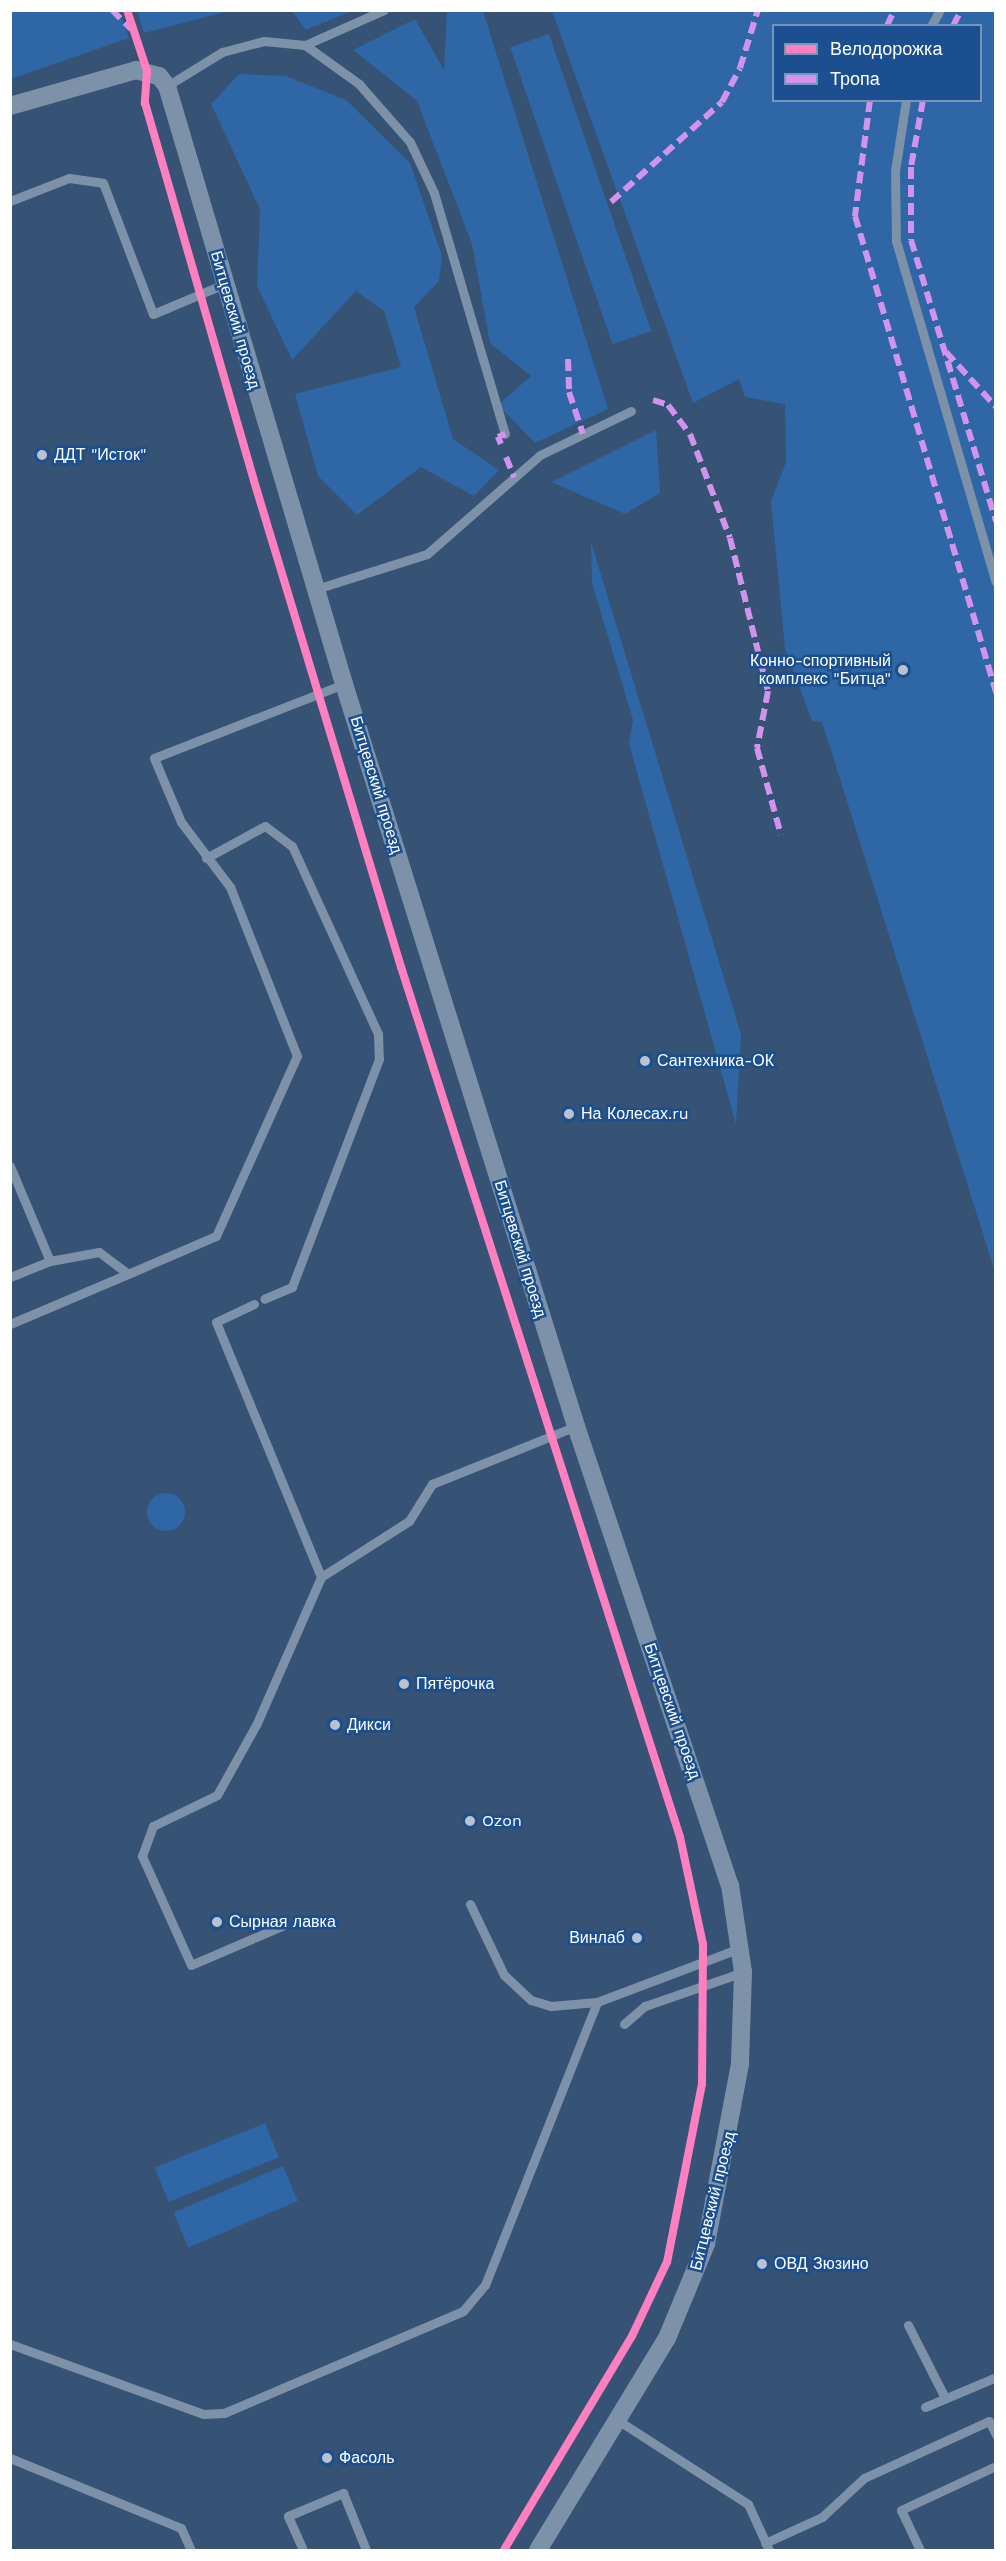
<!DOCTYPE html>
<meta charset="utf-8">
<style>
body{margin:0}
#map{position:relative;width:1006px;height:2561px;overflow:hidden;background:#365274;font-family:"Work Sans",sans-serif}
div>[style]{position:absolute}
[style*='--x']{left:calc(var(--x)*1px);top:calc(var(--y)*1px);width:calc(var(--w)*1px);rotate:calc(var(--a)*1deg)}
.green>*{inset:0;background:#2f66a5;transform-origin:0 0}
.round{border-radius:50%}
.service>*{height:9px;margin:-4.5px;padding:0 4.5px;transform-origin:4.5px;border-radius:4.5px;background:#7d92a8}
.minor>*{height:18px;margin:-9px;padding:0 9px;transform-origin:9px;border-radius:9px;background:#7d92a8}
.quiet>*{height:6px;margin-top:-3px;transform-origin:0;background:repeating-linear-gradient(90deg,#d193ec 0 12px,transparent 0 18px)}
.cycleway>*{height:8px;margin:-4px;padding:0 4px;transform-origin:4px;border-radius:4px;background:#ff80c0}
.dots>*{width:16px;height:16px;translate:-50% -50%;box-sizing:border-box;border:3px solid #1b4f8f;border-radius:50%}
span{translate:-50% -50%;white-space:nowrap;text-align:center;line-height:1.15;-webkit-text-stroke:5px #1b4f8f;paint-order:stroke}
.street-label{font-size:16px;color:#fff}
.poi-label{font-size:16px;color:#fff}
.left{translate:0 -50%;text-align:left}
.right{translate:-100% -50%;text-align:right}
.frame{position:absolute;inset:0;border:12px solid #fff;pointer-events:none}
.legend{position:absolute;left:772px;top:24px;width:210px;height:78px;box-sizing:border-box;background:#1b4f8f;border:2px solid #7695bc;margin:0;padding:8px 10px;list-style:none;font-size:18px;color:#fff}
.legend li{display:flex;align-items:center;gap:12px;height:30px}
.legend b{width:30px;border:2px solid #7695bc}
</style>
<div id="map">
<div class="green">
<i style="clip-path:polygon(137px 10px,229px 10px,229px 11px,144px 33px)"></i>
<i style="clip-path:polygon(10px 11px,119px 11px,129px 38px,11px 79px)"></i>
<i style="clip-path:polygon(292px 11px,352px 11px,306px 30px)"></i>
<i style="clip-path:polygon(447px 11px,483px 11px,608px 409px,535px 443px,498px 405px,531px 376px,490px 343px,472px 244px,417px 101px,353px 50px,415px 19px,444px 70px)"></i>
<i style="clip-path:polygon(evenodd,552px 11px,995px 11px,995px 1272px,822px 722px,812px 721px,785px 648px,771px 501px,786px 462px,785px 404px,745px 397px,739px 379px,693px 403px,552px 11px,774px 26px,980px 26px,980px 100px,774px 100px,774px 26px)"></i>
<i style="left:549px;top:34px;width:314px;height:41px;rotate:71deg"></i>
<i style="clip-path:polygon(239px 74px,286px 76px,346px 100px,410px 163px,442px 256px,439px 281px,414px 307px,453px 439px,499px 470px,474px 496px,421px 467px,357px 515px,318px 476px,295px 394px,401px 367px,384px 311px,356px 291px,292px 360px,257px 286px,260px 209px,211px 104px)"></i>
<i style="clip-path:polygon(656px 430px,660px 493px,625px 514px,551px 482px)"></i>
<i style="clip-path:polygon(591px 542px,741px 1034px,736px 1124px,629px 744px,633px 720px,592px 583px)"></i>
<i class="round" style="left:147px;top:1493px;width:38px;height:38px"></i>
<i style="left:265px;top:2123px;width:37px;height:119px;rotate:68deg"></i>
<i style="left:283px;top:2166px;width:38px;height:119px;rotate:67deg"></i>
</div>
<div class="service">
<i style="--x:931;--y:26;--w:18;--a:-61"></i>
<i style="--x:305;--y:45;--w:86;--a:-23.9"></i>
<i style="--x:167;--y:86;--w:65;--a:-31.7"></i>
<i style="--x:222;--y:52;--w:43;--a:-14.7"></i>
<i style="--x:264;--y:41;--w:41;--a:5.6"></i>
<i style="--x:305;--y:45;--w:67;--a:35.8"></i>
<i style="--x:359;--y:84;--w:77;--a:48.7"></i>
<i style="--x:410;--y:142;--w:56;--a:64.8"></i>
<i style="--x:434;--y:193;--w:251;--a:73.6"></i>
<i style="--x:906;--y:100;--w:72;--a:98.8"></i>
<i style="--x:895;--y:171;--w:70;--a:89.2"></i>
<i style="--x:896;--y:241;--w:355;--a:73.7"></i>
<i style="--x:10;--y:201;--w:63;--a:-21.3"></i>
<i style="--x:69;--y:178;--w:34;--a:8"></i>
<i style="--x:103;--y:183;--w:140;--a:69.1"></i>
<i style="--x:153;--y:314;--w:77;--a:-22.9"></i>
<i style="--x:316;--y:589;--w:116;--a:-17.5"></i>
<i style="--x:427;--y:554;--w:150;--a:-41.2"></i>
<i style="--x:540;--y:455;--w:101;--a:-25.8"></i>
<i style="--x:206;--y:858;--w:67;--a:-28.5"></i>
<i style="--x:265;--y:826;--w:34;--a:37"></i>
<i style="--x:292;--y:846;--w:207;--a:65.4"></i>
<i style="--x:378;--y:1034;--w:25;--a:88"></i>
<i style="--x:379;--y:1059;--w:244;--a:110.9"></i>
<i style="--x:292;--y:1287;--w:30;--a:157"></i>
<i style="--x:10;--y:1166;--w:103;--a:67.2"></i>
<i style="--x:50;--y:1261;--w:50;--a:-10.4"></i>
<i style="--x:99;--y:1252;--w:36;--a:37"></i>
<i style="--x:128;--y:1274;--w:96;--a:-23.4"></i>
<i style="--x:216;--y:1236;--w:197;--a:-65.8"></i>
<i style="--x:297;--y:1056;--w:182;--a:-111.6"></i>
<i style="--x:230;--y:887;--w:81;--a:-127"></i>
<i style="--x:181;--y:822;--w:69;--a:-112.9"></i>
<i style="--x:154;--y:758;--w:204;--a:-21.3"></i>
<i style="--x:10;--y:1277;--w:43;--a:-21.8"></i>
<i style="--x:254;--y:1304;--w:42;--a:154.7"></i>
<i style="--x:216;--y:1322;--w:276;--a:67.6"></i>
<i style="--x:321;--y:1577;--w:104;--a:-32.5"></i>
<i style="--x:409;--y:1521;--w:44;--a:-58.1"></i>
<i style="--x:432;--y:1484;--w:155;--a:-21.9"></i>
<i style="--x:10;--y:1324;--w:128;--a:-23"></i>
<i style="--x:470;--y:1904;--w:79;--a:64.4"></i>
<i style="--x:504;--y:1975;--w:37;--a:43"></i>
<i style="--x:531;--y:2000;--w:21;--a:17"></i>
<i style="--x:551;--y:2006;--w:46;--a:-5"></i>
<i style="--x:597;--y:2002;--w:153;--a:-20.7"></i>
<i style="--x:284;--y:1925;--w:101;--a:156.7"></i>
<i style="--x:191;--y:1965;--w:120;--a:-114.2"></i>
<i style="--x:142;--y:1856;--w:32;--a:-70"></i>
<i style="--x:153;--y:1826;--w:71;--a:-25.8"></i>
<i style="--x:217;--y:1795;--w:82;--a:-60.9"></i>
<i style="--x:257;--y:1723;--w:159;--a:-66.3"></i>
<i style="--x:624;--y:2024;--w:28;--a:-41"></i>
<i style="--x:645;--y:2006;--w:104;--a:-19.1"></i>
<i style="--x:908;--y:2325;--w:82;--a:63.1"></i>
<i style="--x:10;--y:2344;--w:205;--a:19.9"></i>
<i style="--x:203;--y:2414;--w:21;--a:-3"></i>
<i style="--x:224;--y:2413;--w:260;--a:-23.1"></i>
<i style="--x:463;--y:2311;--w:34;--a:-50"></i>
<i style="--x:485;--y:2285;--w:304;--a:-68.4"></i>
<i style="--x:925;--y:2407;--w:77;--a:-22.9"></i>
<i style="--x:619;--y:2421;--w:153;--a:32.8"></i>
<i style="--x:748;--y:2504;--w:51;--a:65.5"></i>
<i style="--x:10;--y:2458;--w:185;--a:22.3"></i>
<i style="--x:181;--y:2528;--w:24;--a:66"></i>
<i style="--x:765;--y:2543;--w:63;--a:-24.5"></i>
<i style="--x:822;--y:2517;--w:57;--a:-42.9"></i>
<i style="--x:864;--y:2478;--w:137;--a:-24.5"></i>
<i style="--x:989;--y:2421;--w:16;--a:63"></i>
<i style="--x:303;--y:2550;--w:37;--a:-114"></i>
<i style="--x:288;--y:2516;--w:60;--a:-22.7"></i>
<i style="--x:343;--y:2493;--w:61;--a:68"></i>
<i style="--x:920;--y:2550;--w:44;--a:-115.4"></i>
<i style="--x:901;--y:2510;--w:105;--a:-24.9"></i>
</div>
<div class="minor">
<i style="--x:10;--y:106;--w:131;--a:-15.9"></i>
<i style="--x:136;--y:70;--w:24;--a:15"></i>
<i style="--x:159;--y:76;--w:13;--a:51"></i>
<i style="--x:167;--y:86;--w:624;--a:73.51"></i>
<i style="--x:344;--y:684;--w:777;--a:72.64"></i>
<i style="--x:576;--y:1426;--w:484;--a:71.5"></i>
<i style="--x:730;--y:1885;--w:88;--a:81.5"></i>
<i style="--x:743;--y:1972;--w:92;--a:91.9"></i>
<i style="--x:740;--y:2064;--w:183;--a:100.7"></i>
<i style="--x:706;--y:2244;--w:102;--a:112.5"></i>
<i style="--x:667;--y:2338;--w:248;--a:121.3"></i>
</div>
<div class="quiet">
<i style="--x:112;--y:10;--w:27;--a:45"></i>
<i style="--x:887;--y:26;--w:17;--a:-66"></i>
<i style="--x:953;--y:26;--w:18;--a:-63"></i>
<i style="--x:870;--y:100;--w:117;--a:97.4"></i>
<i style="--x:855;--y:216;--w:497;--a:73.5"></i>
<i style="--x:923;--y:100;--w:68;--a:100.2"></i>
<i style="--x:911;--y:167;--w:73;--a:90"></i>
<i style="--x:911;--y:240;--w:294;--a:73.2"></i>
<i style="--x:611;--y:202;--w:149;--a:-42"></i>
<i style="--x:722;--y:102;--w:38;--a:-62"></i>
<i style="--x:740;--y:68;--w:61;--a:-72.8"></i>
<i style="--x:946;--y:352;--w:74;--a:47.7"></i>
<i style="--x:568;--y:359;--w:33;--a:88"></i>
<i style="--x:569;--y:392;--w:44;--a:71.6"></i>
<i style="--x:653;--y:400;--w:16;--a:18"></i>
<i style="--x:668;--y:405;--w:36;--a:53"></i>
<i style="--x:690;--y:434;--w:111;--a:69"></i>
<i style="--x:730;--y:538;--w:158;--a:76.1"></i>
<i style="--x:768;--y:691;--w:58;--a:100.9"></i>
<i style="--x:757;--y:748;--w:90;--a:74.6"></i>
<i style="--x:501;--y:444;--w:8;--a:-113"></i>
<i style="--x:498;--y:437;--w:8;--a:-23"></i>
<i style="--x:506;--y:457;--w:22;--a:68"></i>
</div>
<div class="cycleway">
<i style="--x:127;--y:10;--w:64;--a:71.8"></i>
<i style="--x:147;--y:71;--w:32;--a:94"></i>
<i style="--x:145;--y:103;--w:393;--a:73.9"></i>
<i style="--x:254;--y:481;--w:508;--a:73.17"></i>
<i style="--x:401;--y:967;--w:914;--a:72.22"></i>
<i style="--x:680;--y:1837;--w:109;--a:77.9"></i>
<i style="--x:703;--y:1944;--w:140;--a:90.4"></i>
<i style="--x:702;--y:2084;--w:181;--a:101.1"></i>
<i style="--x:667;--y:2262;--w:82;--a:115.3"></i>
<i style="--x:632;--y:2336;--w:249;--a:120.9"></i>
</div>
<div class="dots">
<i style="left:42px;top:455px;background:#b9c2ce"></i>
<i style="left:903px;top:670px;background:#b9c2ce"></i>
<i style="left:645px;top:1061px;background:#b9c2ce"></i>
<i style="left:569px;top:1114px;background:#b9c2ce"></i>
<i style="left:404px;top:1684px;background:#b9c2ce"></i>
<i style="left:335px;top:1725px;background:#b9c2ce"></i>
<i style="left:470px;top:1821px;background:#b9c2ce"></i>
<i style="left:217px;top:1922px;background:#b9c2ce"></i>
<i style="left:637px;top:1938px;background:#b9c2ce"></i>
<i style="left:762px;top:2264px;background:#b9c2ce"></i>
<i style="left:327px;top:2458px;background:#b9c2ce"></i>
</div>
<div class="street-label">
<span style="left:235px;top:320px;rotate:74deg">Битцевский проезд</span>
<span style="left:376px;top:785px;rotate:73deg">Битцевский проезд</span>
<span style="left:520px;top:1249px;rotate:73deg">Битцевский проезд</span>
<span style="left:672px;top:1711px;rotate:71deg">Битцевский проезд</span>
<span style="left:713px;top:2201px;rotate:-76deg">Битцевский проезд</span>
</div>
<div class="poi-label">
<span class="left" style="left:54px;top:455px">ДДТ "Исток"</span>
<span class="right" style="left:891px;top:670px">Конно-спортивный<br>комплекс "Битца"</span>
<span class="left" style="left:657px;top:1061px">Сантехника-ОК</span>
<span class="left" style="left:581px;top:1114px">На Колесах.ru</span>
<span class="left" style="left:416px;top:1684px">Пятёрочка</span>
<span class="left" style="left:347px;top:1725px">Дикси</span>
<span class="left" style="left:482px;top:1821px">Ozon</span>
<span class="left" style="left:229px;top:1922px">Сырная лавка</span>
<span class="right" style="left:625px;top:1938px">Винлаб</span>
<span class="left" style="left:774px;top:2264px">ОВД Зюзино</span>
<span class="left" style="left:339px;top:2458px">Фасоль</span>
</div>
<div class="frame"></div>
<ul class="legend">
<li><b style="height:8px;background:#ff80c0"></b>Велодорожка</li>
<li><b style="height:8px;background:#d193ec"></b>Тропа</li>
</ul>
</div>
